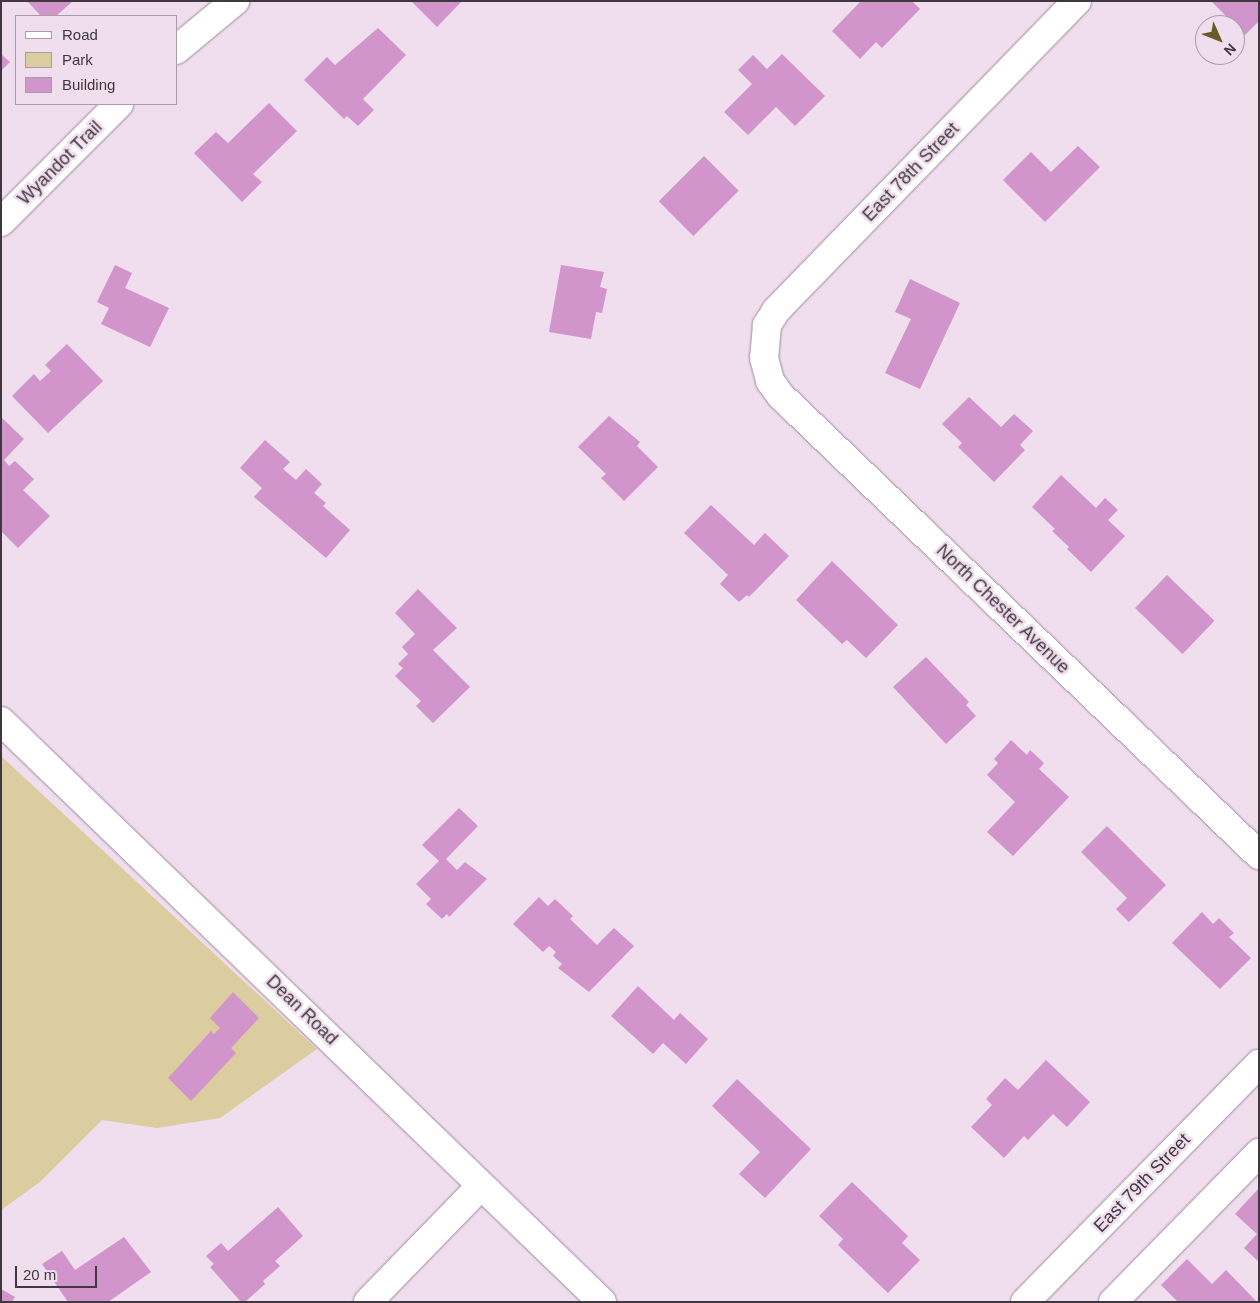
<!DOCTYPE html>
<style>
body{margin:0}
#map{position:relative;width:1260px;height:1303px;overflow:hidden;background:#f0ddee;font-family:Helvetica,sans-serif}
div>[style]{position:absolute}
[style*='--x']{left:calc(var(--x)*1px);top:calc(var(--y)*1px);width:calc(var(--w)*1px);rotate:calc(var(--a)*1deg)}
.green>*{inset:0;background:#dbcd9f}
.building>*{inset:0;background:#d194cb;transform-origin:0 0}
.roads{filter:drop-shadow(0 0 1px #9d8c9b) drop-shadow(0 0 1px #9d8c9b)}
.street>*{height:28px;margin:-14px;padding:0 14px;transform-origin:14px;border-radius:14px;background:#fff}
.secondary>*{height:28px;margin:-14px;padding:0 14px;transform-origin:14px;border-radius:14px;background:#fff}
span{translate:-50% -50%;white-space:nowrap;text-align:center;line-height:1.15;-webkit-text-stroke:5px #f0ddee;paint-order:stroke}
.street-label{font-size:18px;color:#3f383e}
.frame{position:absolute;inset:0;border:2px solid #3f383e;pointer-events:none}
.legend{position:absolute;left:15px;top:15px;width:162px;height:90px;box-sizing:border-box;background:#f0ddee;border:1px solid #a99ba8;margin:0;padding:6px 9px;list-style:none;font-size:15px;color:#3f383e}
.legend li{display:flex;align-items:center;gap:10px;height:25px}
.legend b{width:25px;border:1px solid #a99ba8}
.north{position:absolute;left:1195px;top:15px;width:50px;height:50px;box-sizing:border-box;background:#f0ddee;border:1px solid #a99ba8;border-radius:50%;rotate:134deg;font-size:14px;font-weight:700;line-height:20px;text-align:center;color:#3f383e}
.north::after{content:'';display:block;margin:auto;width:18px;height:22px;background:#695a27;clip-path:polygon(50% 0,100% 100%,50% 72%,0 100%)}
.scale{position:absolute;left:15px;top:1266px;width:82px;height:22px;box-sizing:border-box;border:2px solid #3f383e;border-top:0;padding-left:6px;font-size:15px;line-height:18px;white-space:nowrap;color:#3f383e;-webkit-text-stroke:4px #f0ddee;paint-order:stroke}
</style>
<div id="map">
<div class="green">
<i style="clip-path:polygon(1px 756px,317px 1049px,220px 1118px,157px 1128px,102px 1120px,40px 1182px,1px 1210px)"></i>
</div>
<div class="building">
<i style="clip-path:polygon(27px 1px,73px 1px,56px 16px,41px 16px)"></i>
<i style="clip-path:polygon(411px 1px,462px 1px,437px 27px)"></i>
<i style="clip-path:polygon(861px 1px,912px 1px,920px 9px,882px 48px,876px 42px,860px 59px,832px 31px)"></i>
<i style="clip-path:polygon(1211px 1px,1259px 1px,1259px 21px,1245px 35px)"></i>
<i style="clip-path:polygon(378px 28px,406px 55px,363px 99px,374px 110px,358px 126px,347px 116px,344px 119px,304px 80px,327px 57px,335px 65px)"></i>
<i style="clip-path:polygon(1px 54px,10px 62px,1px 71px)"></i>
<i style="clip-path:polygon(782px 54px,825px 96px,795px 126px,776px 107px,748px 135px,724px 112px,752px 84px,738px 70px,753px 55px,767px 69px)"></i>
<i style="clip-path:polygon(269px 103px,297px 131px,253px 174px,262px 182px,242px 202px,194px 153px,216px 132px,228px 143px)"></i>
<i style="clip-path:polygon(1078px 146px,1100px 167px,1045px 222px,1003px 180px,1031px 152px,1051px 172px)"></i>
<i style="left:704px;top:156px;width:49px;height:64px;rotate:45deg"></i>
<i style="clip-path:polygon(115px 265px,132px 273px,125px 288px,169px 308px,150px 347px,101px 324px,109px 308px,97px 302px)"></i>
<i style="clip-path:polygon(561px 265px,604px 272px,600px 287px,607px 289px,602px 313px,596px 312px,591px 339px,549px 332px)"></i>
<i style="clip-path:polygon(910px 279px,960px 303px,920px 389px,885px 373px,911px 319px,895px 312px)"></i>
<i style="clip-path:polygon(67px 344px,103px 381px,48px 433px,12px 396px,34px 374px,40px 381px,51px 371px,45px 365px)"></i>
<i style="clip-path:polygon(969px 397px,1001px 427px,1014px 414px,1033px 431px,1020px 445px,1025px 450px,994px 482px,958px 447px,962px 443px,942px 424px)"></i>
<i style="clip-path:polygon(609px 416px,640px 442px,637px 446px,658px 467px,624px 501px,601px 478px,606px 474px,578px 447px)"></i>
<i style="clip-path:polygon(1px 417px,24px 439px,4px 460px,9px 466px,15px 461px,34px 479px,23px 490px,50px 516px,18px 548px,1px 531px)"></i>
<i style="clip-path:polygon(265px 440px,290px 462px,283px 469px,296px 480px,306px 469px,322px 484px,314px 493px,326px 503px,323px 506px,350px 530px,326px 558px,254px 497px,262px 488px,240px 468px)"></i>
<i style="clip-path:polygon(1061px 475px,1096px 508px,1105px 498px,1118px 510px,1108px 520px,1125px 536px,1091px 572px,1067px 549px,1069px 547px,1052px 531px,1055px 529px,1032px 507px)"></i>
<i style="clip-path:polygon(711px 505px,754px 545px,765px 533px,789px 556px,749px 597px,747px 595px,739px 602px,720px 584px,728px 575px,684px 533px)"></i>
<i style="clip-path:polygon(832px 561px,898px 625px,866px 658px,847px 640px,842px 644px,796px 600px)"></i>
<i style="left:1167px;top:575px;width:66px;height:46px;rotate:44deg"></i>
<i style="clip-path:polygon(418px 589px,457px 628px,433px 650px,470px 687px,433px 723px,416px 706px,421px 701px,395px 676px,403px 668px,398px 664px,408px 654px,402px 647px,415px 634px,395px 613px)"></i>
<i style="clip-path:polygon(926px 657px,969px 702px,966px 705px,976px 716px,946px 744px,893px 687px)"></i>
<i style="clip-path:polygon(1011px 740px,1027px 755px,1030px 750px,1044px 763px,1039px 769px,1069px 797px,1013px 856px,987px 832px,1015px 802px,987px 775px,998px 763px,994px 759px)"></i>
<i style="clip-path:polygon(459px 808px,478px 826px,446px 859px,457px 870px,465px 862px,487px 879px,449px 917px,447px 914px,442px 919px,426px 904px,431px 899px,416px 884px,439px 861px,422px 845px)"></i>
<i style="clip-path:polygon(1107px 826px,1166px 885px,1129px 922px,1116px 909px,1127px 898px,1081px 852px)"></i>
<i style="clip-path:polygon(539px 897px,548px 906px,555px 899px,573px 916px,570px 919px,597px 945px,614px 928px,634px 946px,589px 992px,558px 968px,562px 964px,553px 956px,556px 952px,549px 946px,543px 952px,513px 924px)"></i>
<i style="clip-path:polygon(1202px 912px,1213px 924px,1219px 918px,1234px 933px,1229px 937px,1251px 958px,1220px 989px,1172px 943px)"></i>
<i style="clip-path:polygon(638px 986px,674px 1020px,680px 1013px,708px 1039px,686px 1064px,663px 1043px,653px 1054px,611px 1016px)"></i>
<i style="clip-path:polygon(233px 992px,259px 1018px,231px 1048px,236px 1053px,191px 1101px,168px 1078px,211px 1031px,214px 1034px,220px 1028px,210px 1018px)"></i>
<i style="clip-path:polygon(1046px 1060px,1090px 1102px,1067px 1127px,1053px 1114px,1028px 1140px,1024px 1136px,1004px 1158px,971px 1127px,992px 1105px,986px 1099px,1005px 1078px,1018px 1090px)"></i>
<i style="clip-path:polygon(737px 1079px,811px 1149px,765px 1198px,739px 1174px,760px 1152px,712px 1106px)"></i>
<i style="clip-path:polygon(852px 1182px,908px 1236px,902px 1243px,920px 1260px,888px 1293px,838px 1245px,843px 1239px,819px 1216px)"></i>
<i style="clip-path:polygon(1259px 1188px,1259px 1262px,1244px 1248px,1257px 1234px,1235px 1214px)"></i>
<i style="clip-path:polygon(278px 1207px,303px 1236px,275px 1261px,280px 1266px,263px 1281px,265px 1284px,245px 1302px,241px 1302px,210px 1267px,214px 1264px,206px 1256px,221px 1243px,228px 1251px)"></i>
<i style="clip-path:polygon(124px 1237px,151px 1272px,108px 1302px,68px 1302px,42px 1264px,62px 1251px,75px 1270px)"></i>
<i style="clip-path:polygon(1187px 1259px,1212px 1284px,1226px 1270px,1257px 1302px,1178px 1302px,1161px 1285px)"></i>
<i style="clip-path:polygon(1px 1289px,15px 1297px,12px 1302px,1px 1302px)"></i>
</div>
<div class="roads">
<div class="street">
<i style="--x:1077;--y:1;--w:432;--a:134.2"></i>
<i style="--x:776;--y:311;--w:17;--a:123"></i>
<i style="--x:767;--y:325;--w:33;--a:95"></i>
<i style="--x:764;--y:358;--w:24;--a:75"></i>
<i style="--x:770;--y:381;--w:19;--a:54"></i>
<i style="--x:781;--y:396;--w:663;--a:43.84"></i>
<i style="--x:176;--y:50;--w:77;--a:-39.7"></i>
<i style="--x:1;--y:222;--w:167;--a:-45"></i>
<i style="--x:368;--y:1302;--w:162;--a:-45.8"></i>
<i style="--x:1113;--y:1302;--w:209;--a:-45.6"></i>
</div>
<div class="secondary">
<i style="--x:1;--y:721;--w:836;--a:44.03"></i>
<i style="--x:1025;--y:1302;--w:334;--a:-45.5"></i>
</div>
</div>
<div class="street-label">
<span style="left:60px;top:163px;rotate:-45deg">Wyandot Trail</span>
<span style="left:911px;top:172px;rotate:-46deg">East 78th Street</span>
<span style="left:1003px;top:609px;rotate:44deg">North Chester Avenue</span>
<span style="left:302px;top:1010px;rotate:44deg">Dean Road</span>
<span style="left:1142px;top:1183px;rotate:-46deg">East 79th Street</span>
</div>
<div class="frame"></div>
<ul class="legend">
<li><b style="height:6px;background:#fff"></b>Road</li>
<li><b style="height:14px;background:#dbcd9f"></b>Park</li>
<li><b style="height:14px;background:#d194cb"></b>Building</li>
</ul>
<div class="north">N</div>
<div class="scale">20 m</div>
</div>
